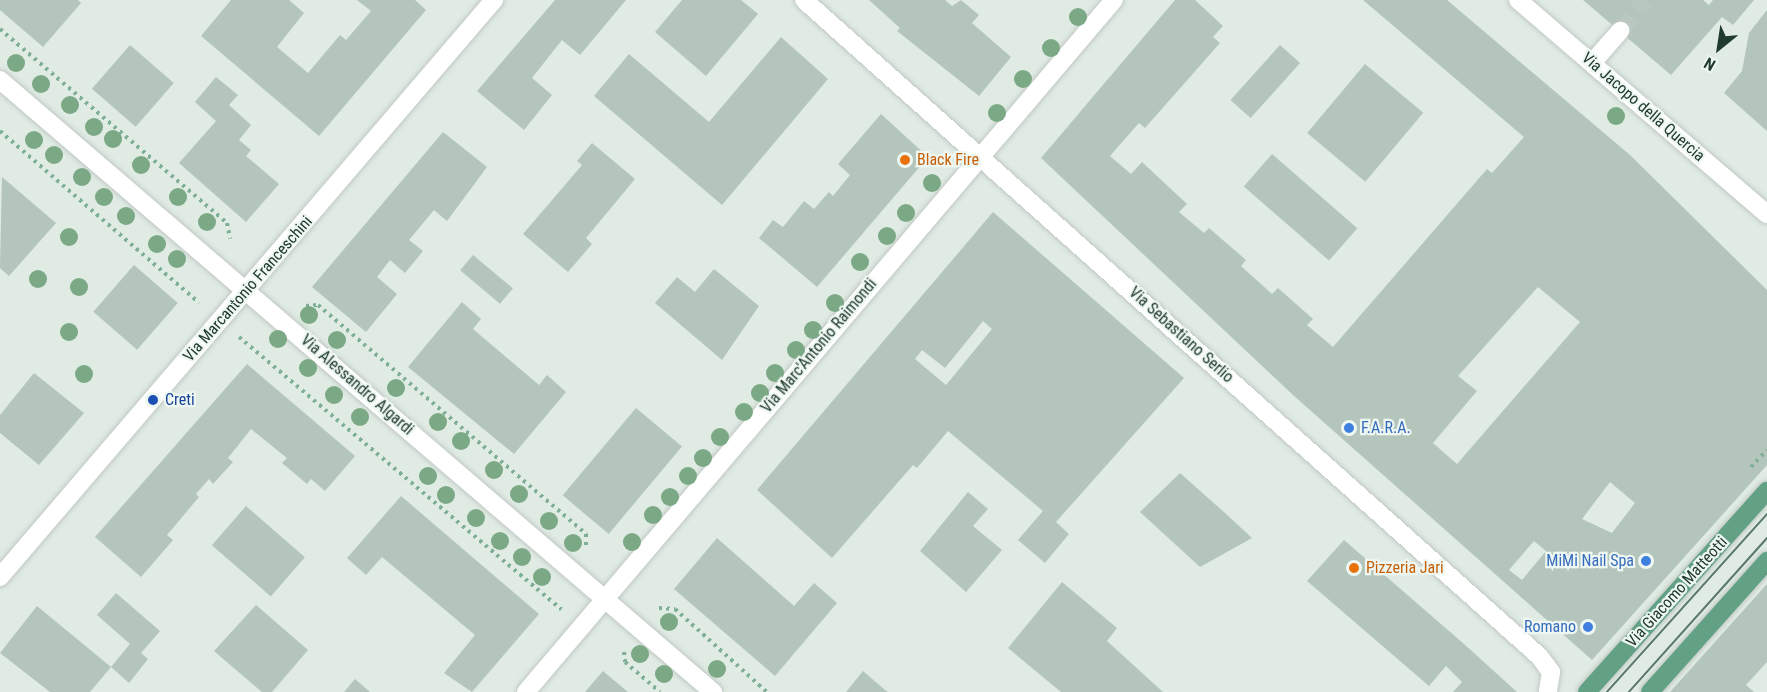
<!DOCTYPE html>
<style>
body{margin:0}
#map{position:relative;width:1767px;height:692px;overflow:hidden;background:#dfebe3;font-family:"Roboto Condensed",sans-serif}
div>[style]{position:absolute}
[style*='--x']{left:calc(var(--x)*1px);top:calc(var(--y)*1px);width:calc(var(--w)*1px);rotate:calc(var(--a)*1deg)}
.building>*{inset:0;background:#b4c5bc;transform-origin:0 0}
.minor-tunnel>*{height:18px;margin-top:-9px;transform-origin:0;background:repeating-linear-gradient(90deg,#b9c8bf 0 18px,transparent 0 27px)}
.path>*{height:4px;margin-top:-2px;transform-origin:0;background:repeating-linear-gradient(90deg,#7faf97 0 3px,transparent 0 7.5px)}
.roads{filter:drop-shadow(0 0 2px #c1c8c4) drop-shadow(0 0 2px #c1c8c4)}
.minor>*{height:18px;margin:-9px;padding:0 9px;transform-origin:9px;border-radius:9px;background:#fff}
.major>*{height:18px;margin:-9px;padding:0 9px;transform-origin:9px;border-radius:9px;background:#63a185}
.tram>*{height:1.5px;margin:-0.75px;padding:0 0.75px;transform-origin:0.75px;border-radius:0.75px;background:#5a776a}
.trees>*{width:18px;height:18px;margin:-9px;border-radius:50%;background:#7ba885}
.dots>*{width:16px;height:16px;translate:-50% -50%;box-sizing:border-box;border:3px solid #eff7f2;border-radius:50%}
span{translate:-50% -50%;white-space:nowrap;text-align:center;line-height:1.15;-webkit-text-stroke:4.5px #eff7f2;paint-order:stroke}
.street-label{font-size:16px;color:#203b2e}
.food-label{font-size:16px;color:#c56008}
.left{translate:0 -50%;text-align:left}
.transit-label{font-size:16px;color:#164399}
.shop-label{font-size:16px;color:#366cbe}
.right{translate:-100% -50%;text-align:right}
.north{position:absolute;left:1689px;top:18px;width:60px;height:60px;-webkit-text-stroke:4px #eff7f2;paint-order:stroke;rotate:210deg;font-size:16px;font-weight:700;line-height:24px;text-align:center;color:#203b2e}
.north::after{content:'';display:block;margin:auto;width:21px;height:27px;background:#203b2e;clip-path:polygon(50% 0,100% 100%,50% 72%,0 100%)}
</style>
<div id="map">
<div class="building">
<i style="clip-path:polygon(0 0,78px 0,81px 3px,43px 47px,0 10px)"></i>
<i style="clip-path:polygon(231px 0,289px 0,304px 13px,277px 47px,308px 73px,340px 35px,346px 40px,371px 11px,357px 0,415px 0,426px 10px,319px 136px,201px 36px)"></i>
<i style="clip-path:polygon(555px 0,626px 0,580px 55px,562px 40px,532px 78px,552px 95px,524px 130px,477px 91px)"></i>
<i style="clip-path:polygon(682px 0,741px 0,758px 14px,706px 76px,655px 32px)"></i>
<i style="clip-path:polygon(869px 0,945px 0,952px 6px,961px 0,979px 15px,972px 23px,1011px 57px,979px 96px,897px 31px,900px 28px)"></i>
<i style="clip-path:polygon(evenodd,1175px 0,1195px 0,1223px 26px,1213px 37px,1220px 43px,1145px 128px,1139px 123px,1110px 156px,1131px 174px,1142px 162px,1187px 204px,1179px 212px,1204px 233px,1209px 228px,1246px 260px,1241px 266px,1272px 294px,1278px 288px,1313px 319px,1307px 325px,1333px 347px,1487px 169px,1492px 173px,1524px 137px,1363px 0,1447px 0,1630px 155px,1767px 290px,1767px 465px,1592px 660px,1293px 395px,1041px 158px,1175px 0,1538px 287px,1580px 322px,1457px 464px,1433px 443px,1477px 391px,1458px 376px,1538px 287px,1175px 0,1610px 482px,1635px 503px,1612px 533px,1582px 519px,1610px 482px,1175px 0,1534px 541px,1546px 551px,1522px 580px,1509px 570px,1534px 541px)"></i>
<i style="clip-path:polygon(1583px 0,1703px 0,1709px 5px,1713px 0,1754px 0,1733px 25px,1722px 17px,1671px 75px)"></i>
<i style="clip-path:polygon(1767px 10px,1767px 131px,1724px 93px,1742px 71px,1749px 33px)"></i>
<i style="clip-path:polygon(781px 37px,828px 79px,722px 205px,594px 96px,629px 54px,709px 122px)"></i>
<i style="left:130px;top:45px;width:58px;height:58px;rotate:41deg"></i>
<i style="left:1280px;top:45px;width:27px;height:74px;rotate:42deg"></i>
<i style="left:1365px;top:64px;width:76px;height:90px;rotate:40deg"></i>
<i style="clip-path:polygon(216px 77px,238px 95px,229px 105px,251px 125px,239px 140px,251px 150px,246px 156px,279px 184px,246px 222px,179px 163px,216px 121px,195px 102px)"></i>
<i style="clip-path:polygon(881px 114px,928px 157px,817px 287px,759px 238px,773px 220px,783px 227px,804px 201px,814px 209px,829px 192px,833px 196px,850px 175px,838px 164px)"></i>
<i style="clip-path:polygon(443px 132px,487px 167px,447px 221px,434px 210px,409px 240px,423px 251px,405px 273px,390px 260px,377px 277px,397px 294px,366px 332px,312px 287px)"></i>
<i style="clip-path:polygon(592px 143px,635px 179px,586px 238px,592px 244px,568px 272px,523px 234px,582px 165px,577px 161px)"></i>
<i style="left:1272px;top:154px;width:113px;height:43px;rotate:41deg"></i>
<i style="clip-path:polygon(2px 177px,56px 223px,9px 276px,0 268px)"></i>
<i style="clip-path:polygon(evenodd,993px 212px,1184px 378px,1056px 522px,1069px 534px,1045px 563px,1018px 540px,1043px 511px,948px 431px,917px 468px,913px 465px,832px 558px,757px 490px,993px 212px,983px 321px,992px 329px,946px 385px,915px 359px,922px 350px,945px 368px,983px 321px)"></i>
<i style="left:473px;top:255px;width:52px;height:20px;rotate:40deg"></i>
<i style="left:134px;top:265px;width:58px;height:62px;rotate:41deg"></i>
<i style="clip-path:polygon(714px 269px,759px 306px,722px 360px,655px 303px,677px 277px,695px 292px)"></i>
<i style="clip-path:polygon(462px 302px,481px 319px,473px 329px,539px 385px,547px 375px,566px 392px,514px 454px,408px 367px)"></i>
<i style="clip-path:polygon(247px 364px,355px 456px,325px 491px,311px 479px,307px 484px,282px 463px,287px 458px,251px 429px,228px 458px,233px 462px,213px 484px,209px 479px,196px 494px,199px 497px,167px 535px,173px 540px,141px 577px,95px 537px)"></i>
<i style="clip-path:polygon(34px 373px,84px 413px,39px 465px,0 433px,0 415px)"></i>
<i style="left:636px;top:408px;width:60px;height:114px;rotate:40deg"></i>
<i style="clip-path:polygon(1180px 473px,1225px 513px,1252px 538px,1200px 567px,1140px 512px)"></i>
<i style="clip-path:polygon(968px 492px,988px 509px,973px 526px,1002px 550px,966px 592px,920px 551px)"></i>
<i style="clip-path:polygon(401px 496px,539px 614px,472px 692px,444px 673px,475px 635px,382px 557px,366px 575px,347px 558px)"></i>
<i style="left:246px;top:506px;width:78px;height:52px;rotate:41deg"></i>
<i style="clip-path:polygon(717px 538px,794px 606px,814px 583px,837px 603px,775px 676px,674px 589px)"></i>
<i style="clip-path:polygon(1344px 540px,1464px 644px,1517px 692px,1453px 692px,1462px 682px,1446px 666px,1429px 686px,1307px 581px)"></i>
<i style="clip-path:polygon(1062px 582px,1117px 628px,1107px 641px,1163px 692px,1061px 692px,1008px 648px)"></i>
<i style="clip-path:polygon(1767px 584px,1767px 662px,1746px 685px,1754px 692px,1670px 692px)"></i>
<i style="clip-path:polygon(116px 593px,160px 631px,141px 653px,148px 659px,129px 683px,111px 667px,130px 644px,97px 615px)"></i>
<i style="clip-path:polygon(256px 605px,308px 650px,272px 692px,262px 692px,214px 651px)"></i>
<i style="clip-path:polygon(37px 606px,111px 667px,90px 692px,50px 692px,0 653px)"></i>
<i style="clip-path:polygon(603px 671px,628px 692px,585px 692px)"></i>
<i style="clip-path:polygon(863px 671px,885px 690px,888px 692px,846px 692px)"></i>
<i style="clip-path:polygon(355px 679px,370px 692px,344px 692px)"></i>
</div>
<div class="minor-tunnel">
<i style="--x:1620;--y:31;--w:40;--a:-50"></i>
</div>
<div class="path">
<i style="--x:0;--y:29;--w:299;--a:40.5"></i>
<i style="--x:227;--y:223;--w:16;--a:79"></i>
<i style="--x:0;--y:131;--w:263;--a:40.8"></i>
<i style="--x:306;--y:306;--w:12;--a:-5"></i>
<i style="--x:318;--y:305;--w:353;--a:40.5"></i>
<i style="--x:586;--y:534;--w:13;--a:90"></i>
<i style="--x:239;--y:337;--w:422;--a:40.2"></i>
<i style="--x:1751;--y:467;--w:23;--a:-47"></i>
<i style="--x:659;--y:608;--w:16;--a:4"></i>
<i style="--x:675;--y:609;--w:124;--a:42.1"></i>
<i style="--x:624;--y:652;--w:10;--a:84"></i>
<i style="--x:625;--y:662;--w:46;--a:40.6"></i>
</div>
<div class="roads">
<div class="minor">
<i style="--x:804;--y:0;--w:985;--a:41.75"></i>
<i style="--x:1539;--y:656;--w:20;--a:53"></i>
<i style="--x:1551;--y:672;--w:20;--a:99"></i>
<i style="--x:1518;--y:0;--w:328;--a:40.7"></i>
<i style="--x:1592;--y:63;--w:43;--a:-48.8"></i>
<i style="--x:0;--y:80;--w:940;--a:40.64"></i>
<i style="--x:0;--y:577;--w:760;--a:-49.43"></i>
<i style="--x:526;--y:692;--w:908;--a:-49.65"></i>
</div>
<div class="major">
<i style="--x:1587;--y:692;--w:270;--a:-48.2"></i>
<i style="--x:1650;--y:692;--w:176;--a:-48.2"></i>
</div>
</div>
<div class="tram">
<i style="--x:1607;--y:692;--w:239;--a:-48"></i>
<i style="--x:1629;--y:692;--w:207;--a:-48.1"></i>
</div>
<div class="trees">
<i style="left:1078px;top:17px"></i>
<i style="left:1051px;top:48px"></i>
<i style="left:16px;top:63px"></i>
<i style="left:1023px;top:79px"></i>
<i style="left:41px;top:84px"></i>
<i style="left:70px;top:105px"></i>
<i style="left:997px;top:113px"></i>
<i style="left:1616px;top:116px"></i>
<i style="left:94px;top:127px"></i>
<i style="left:113px;top:139px"></i>
<i style="left:34px;top:140px"></i>
<i style="left:54px;top:155px"></i>
<i style="left:141px;top:165px"></i>
<i style="left:82px;top:177px"></i>
<i style="left:932px;top:183px"></i>
<i style="left:104px;top:197px"></i>
<i style="left:178px;top:197px"></i>
<i style="left:906px;top:213px"></i>
<i style="left:126px;top:216px"></i>
<i style="left:207px;top:222px"></i>
<i style="left:887px;top:236px"></i>
<i style="left:69px;top:237px"></i>
<i style="left:157px;top:244px"></i>
<i style="left:177px;top:259px"></i>
<i style="left:860px;top:262px"></i>
<i style="left:38px;top:279px"></i>
<i style="left:79px;top:287px"></i>
<i style="left:835px;top:303px"></i>
<i style="left:309px;top:315px"></i>
<i style="left:813px;top:330px"></i>
<i style="left:69px;top:332px"></i>
<i style="left:278px;top:339px"></i>
<i style="left:337px;top:340px"></i>
<i style="left:796px;top:350px"></i>
<i style="left:308px;top:368px"></i>
<i style="left:775px;top:373px"></i>
<i style="left:84px;top:374px"></i>
<i style="left:396px;top:388px"></i>
<i style="left:760px;top:393px"></i>
<i style="left:334px;top:395px"></i>
<i style="left:744px;top:412px"></i>
<i style="left:360px;top:417px"></i>
<i style="left:438px;top:422px"></i>
<i style="left:720px;top:437px"></i>
<i style="left:461px;top:441px"></i>
<i style="left:703px;top:458px"></i>
<i style="left:494px;top:470px"></i>
<i style="left:428px;top:476px"></i>
<i style="left:688px;top:476px"></i>
<i style="left:519px;top:494px"></i>
<i style="left:446px;top:495px"></i>
<i style="left:670px;top:497px"></i>
<i style="left:653px;top:515px"></i>
<i style="left:476px;top:518px"></i>
<i style="left:549px;top:521px"></i>
<i style="left:500px;top:541px"></i>
<i style="left:632px;top:542px"></i>
<i style="left:573px;top:543px"></i>
<i style="left:522px;top:557px"></i>
<i style="left:542px;top:577px"></i>
<i style="left:669px;top:622px"></i>
<i style="left:640px;top:654px"></i>
<i style="left:717px;top:669px"></i>
<i style="left:664px;top:674px"></i>
</div>
<div class="dots">
<i style="left:905px;top:160px;background:#e8710a"></i>
<i style="left:153px;top:400px;background:#1a4fb4"></i>
<i style="left:1349px;top:428px;background:#3f7fe0"></i>
<i style="left:1646px;top:561px;background:#3f7fe0"></i>
<i style="left:1354px;top:568px;background:#e8710a"></i>
<i style="left:1588px;top:627px;background:#3f7fe0"></i>
</div>
<div class="street-label">
<span style="left:1643px;top:107px;rotate:41deg">Via Jacopo della Quercia</span>
<span style="left:248px;top:289px;rotate:-49deg">Via Marcantonio Franceschini</span>
<span style="left:1181px;top:335px;rotate:42deg">Via Sebastiano Serlio</span>
<span style="left:819px;top:346px;rotate:-50deg">Via Marc'Antonio Raimondi</span>
<span style="left:357px;top:385px;rotate:41deg">Via Alessandro Algardi</span>
<span style="left:1677px;top:592px;rotate:-48deg">Via Giacomo Matteotti</span>
</div>
<div class="food-label">
<span class="left" style="left:917px;top:160px">Black Fire</span>
<span class="left" style="left:1366px;top:568px">Pizzeria Jari</span>
</div>
<div class="transit-label">
<span class="left" style="left:165px;top:400px">Creti</span>
</div>
<div class="shop-label">
<span class="left" style="left:1361px;top:428px">F.A.R.A.</span>
<span class="right" style="left:1634px;top:561px">MiMi Nail Spa</span>
<span class="right" style="left:1576px;top:627px">Romano</span>
</div>
<div class="north">N</div>
</div>
